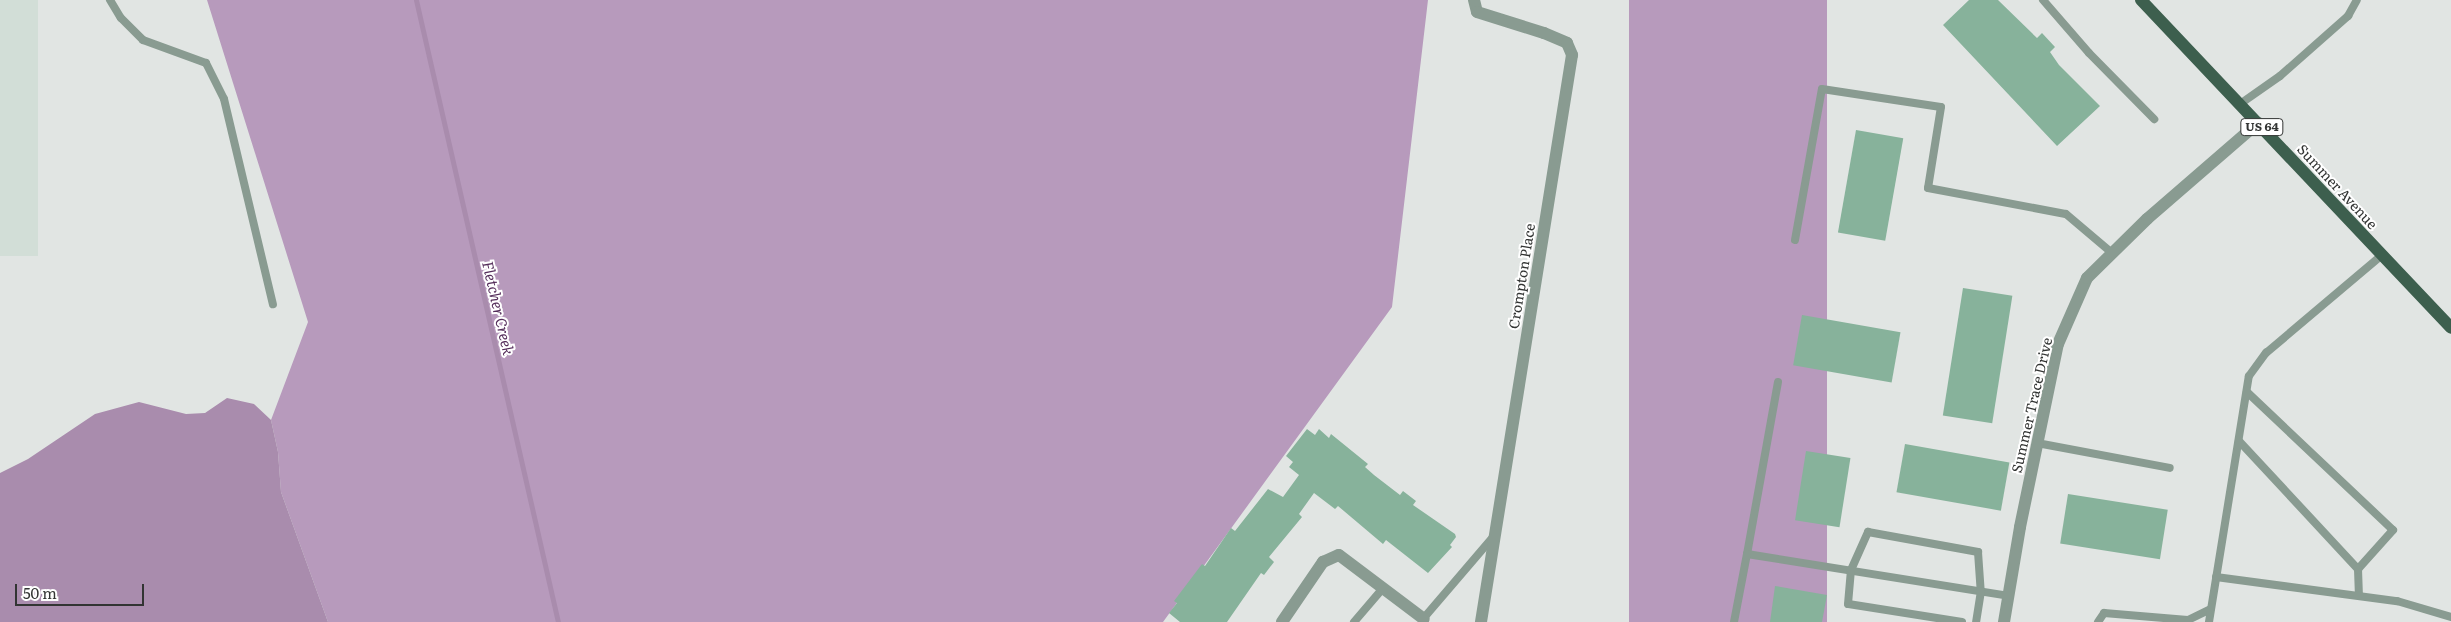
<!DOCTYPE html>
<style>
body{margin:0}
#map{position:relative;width:2451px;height:622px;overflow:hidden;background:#e1e5e3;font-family:Literata,serif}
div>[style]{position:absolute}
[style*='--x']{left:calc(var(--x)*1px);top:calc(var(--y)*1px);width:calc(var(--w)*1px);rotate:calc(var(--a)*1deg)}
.built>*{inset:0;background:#d2ded7;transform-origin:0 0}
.forest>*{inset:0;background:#b79abc;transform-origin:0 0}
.water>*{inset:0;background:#a98cad}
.stream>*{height:5px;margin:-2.5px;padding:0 2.5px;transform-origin:2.5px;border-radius:2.5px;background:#a98cad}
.building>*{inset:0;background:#87b29b;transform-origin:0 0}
.lane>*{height:8px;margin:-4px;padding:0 4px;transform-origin:4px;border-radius:4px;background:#899b91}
.street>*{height:12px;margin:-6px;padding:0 6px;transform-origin:6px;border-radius:6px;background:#899b91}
.primary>*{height:12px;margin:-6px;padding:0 6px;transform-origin:6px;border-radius:6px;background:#3d5f4e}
span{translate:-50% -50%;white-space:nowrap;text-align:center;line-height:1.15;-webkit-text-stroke:4px #fff;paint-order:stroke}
.shield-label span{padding:1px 4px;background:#fff;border:1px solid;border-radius:4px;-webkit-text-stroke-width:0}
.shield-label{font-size:12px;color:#323433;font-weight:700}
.street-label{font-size:14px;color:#323433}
.water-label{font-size:15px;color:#542d5a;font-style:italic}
.scale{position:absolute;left:15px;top:584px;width:129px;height:22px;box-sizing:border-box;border:2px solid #323433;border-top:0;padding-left:6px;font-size:15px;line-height:18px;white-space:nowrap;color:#323433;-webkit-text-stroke:4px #fff;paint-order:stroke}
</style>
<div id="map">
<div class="built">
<i style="left:0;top:0;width:38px;height:256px"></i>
</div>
<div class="forest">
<i style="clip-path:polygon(207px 0,1428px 0,1392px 307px,1163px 622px,328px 622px,281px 492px,278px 452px,271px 420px,308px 322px)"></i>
<i style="left:1629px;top:0;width:198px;height:630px"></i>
</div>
<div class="water">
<i style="clip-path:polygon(227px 398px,254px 404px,271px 420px,278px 452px,281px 492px,328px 622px,0 622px,0 473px,28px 459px,95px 414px,139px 402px,186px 414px,205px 413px)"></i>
</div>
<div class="stream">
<i style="--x:416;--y:0;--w:638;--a:77.14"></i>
</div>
<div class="building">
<i style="clip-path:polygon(1969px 0,1998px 0,2037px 38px,2042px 33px,2055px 47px,2050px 52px,2059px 65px,2100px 106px,2057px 146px,1943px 25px)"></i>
<i style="left:1856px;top:130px;width:48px;height:104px;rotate:10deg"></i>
<i style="left:1963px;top:288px;width:50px;height:129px;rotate:9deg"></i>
<i style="left:1802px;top:315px;width:100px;height:51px;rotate:10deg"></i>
<i style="clip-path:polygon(1307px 429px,1315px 435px,1319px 429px,1329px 438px,1331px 434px,1368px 464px,1365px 467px,1374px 475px,1400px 495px,1403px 491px,1416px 501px,1413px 505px,1455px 534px,1456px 537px,1450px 545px,1452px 547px,1428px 573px,1386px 540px,1383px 544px,1338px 506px,1335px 509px,1314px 493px,1299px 514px,1302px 517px,1269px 557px,1274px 562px,1264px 575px,1261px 573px,1227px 622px,1180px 622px,1169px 613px,1177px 603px,1174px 601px,1202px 564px,1205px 566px,1231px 528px,1235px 531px,1268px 489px,1283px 497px,1299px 475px,1289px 467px,1293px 462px,1286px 456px)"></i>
<i style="left:1905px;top:444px;width:106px;height:49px;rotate:10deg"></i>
<i style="left:1806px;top:451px;width:45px;height:70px;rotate:9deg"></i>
<i style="left:2068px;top:494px;width:101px;height:50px;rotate:9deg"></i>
<i style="clip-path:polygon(1775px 586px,1827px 595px,1822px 622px,1770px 622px)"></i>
</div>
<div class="lane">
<i style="--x:110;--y:0;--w:21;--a:59"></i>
<i style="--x:121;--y:18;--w:31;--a:45"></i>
<i style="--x:143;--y:40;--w:67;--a:20.1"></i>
<i style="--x:206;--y:63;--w:40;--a:63.4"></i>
<i style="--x:224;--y:99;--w:211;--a:76.6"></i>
<i style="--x:2043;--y:0;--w:70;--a:49"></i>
<i style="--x:2089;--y:53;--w:93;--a:45.4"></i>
<i style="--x:2240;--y:104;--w:49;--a:-35"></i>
<i style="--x:2280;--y:76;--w:91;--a:-41.4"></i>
<i style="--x:2348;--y:16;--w:18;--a:-61"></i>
<i style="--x:1795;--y:240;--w:153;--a:-79.9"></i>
<i style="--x:1822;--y:89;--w:120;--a:8.6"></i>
<i style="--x:1941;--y:107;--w:82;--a:99.1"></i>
<i style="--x:1928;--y:188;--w:140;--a:10.7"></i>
<i style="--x:2066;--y:214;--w:60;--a:40.3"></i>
<i style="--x:1778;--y:382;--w:175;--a:100.2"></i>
<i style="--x:1747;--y:554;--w:265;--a:9.1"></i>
<i style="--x:2247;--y:392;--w:201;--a:43.4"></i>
<i style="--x:2393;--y:530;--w:52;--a:131.9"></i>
<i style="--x:2358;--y:569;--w:26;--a:88"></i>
<i style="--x:2239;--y:441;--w:175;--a:47.1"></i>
<i style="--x:2037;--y:443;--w:135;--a:10.6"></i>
<i style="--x:2216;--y:577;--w:183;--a:7.6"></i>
<i style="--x:2397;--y:601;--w:56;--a:16.5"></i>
<i style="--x:1422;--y:620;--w:111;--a:-49.4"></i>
<i style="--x:1354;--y:622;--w:45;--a:-49.5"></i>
<i style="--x:1734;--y:622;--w:69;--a:-79.2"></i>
<i style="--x:1962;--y:622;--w:115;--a:-171"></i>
<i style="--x:1848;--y:604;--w:34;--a:-85"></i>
<i style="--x:1851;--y:570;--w:42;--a:-65.9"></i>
<i style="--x:1868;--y:532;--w:112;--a:10.3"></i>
<i style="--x:1978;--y:552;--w:39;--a:86"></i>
<i style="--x:1981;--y:591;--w:31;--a:99"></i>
<i style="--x:2098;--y:622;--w:11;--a:-56"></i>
<i style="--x:2104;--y:613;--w:84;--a:4.8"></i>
<i style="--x:2188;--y:620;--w:25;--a:-26"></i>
<i style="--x:2209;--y:622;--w:249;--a:-80.8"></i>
<i style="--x:2249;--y:376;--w:29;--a:-54"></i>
<i style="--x:2266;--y:353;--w:152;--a:-40.2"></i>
</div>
<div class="street">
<i style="--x:1474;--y:0;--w:12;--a:76"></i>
<i style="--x:1477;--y:12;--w:70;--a:17.4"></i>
<i style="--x:1544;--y:33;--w:25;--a:23"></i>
<i style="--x:1567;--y:43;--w:13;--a:67"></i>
<i style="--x:1572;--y:55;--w:574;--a:99.12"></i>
<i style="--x:1282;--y:622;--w:73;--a:-55.7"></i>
<i style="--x:1323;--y:562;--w:17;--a:-24"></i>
<i style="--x:1339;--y:555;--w:106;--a:37"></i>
<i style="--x:2004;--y:622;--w:96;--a:-80.4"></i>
<i style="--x:2020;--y:527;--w:187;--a:-78.3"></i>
<i style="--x:2058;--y:344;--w:72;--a:-66.3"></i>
<i style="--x:2087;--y:278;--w:84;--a:-44.5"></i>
<i style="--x:2147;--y:219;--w:147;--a:-40.9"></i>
</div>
<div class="primary">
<i style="--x:2141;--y:0;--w:451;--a:46.6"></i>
</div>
<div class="shield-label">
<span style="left:2262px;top:127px">US 64</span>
</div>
<div class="street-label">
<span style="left:2338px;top:186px;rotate:47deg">Summer Avenue</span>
<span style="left:1521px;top:276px;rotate:-81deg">Crompton Place</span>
<span style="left:2031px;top:405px;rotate:-77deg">Summer Trace Drive</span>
</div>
<div class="water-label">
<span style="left:499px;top:308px;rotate:77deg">Fletcher Creek</span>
</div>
<div class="scale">50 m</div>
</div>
